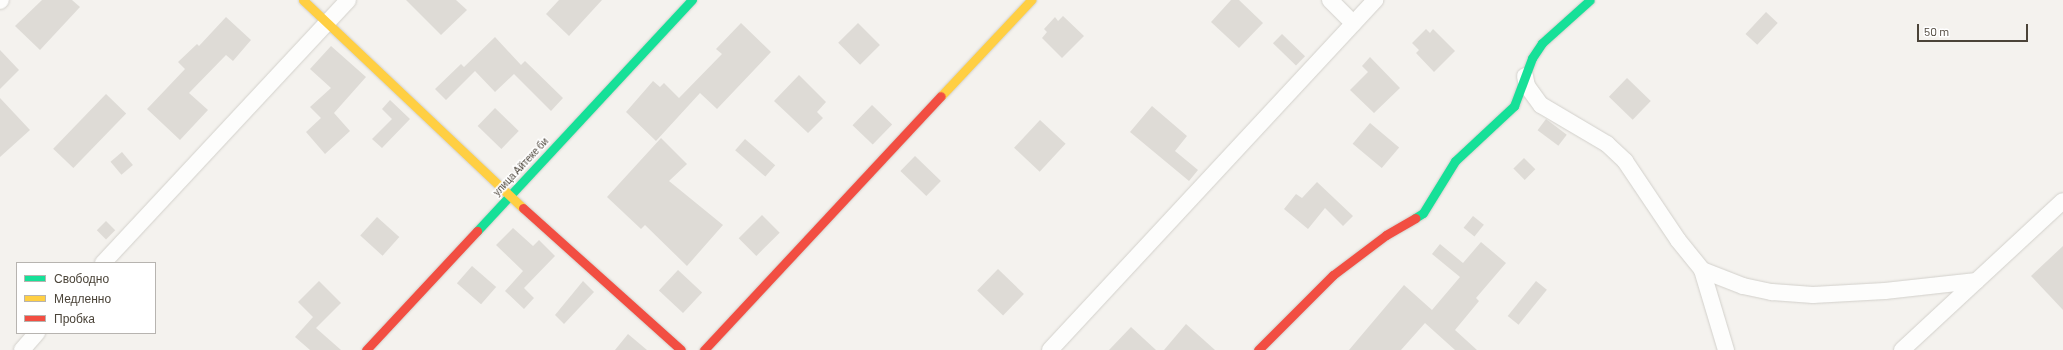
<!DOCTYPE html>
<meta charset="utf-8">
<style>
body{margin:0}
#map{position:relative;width:2063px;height:350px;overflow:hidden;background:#f4f2ee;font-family:Barlow,sans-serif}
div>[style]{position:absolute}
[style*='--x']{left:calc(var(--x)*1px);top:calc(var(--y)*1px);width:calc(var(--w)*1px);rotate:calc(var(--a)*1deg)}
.building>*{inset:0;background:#dedbd6;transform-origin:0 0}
.roads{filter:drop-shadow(0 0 1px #d2d0cb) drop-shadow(0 0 1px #d2d0cb)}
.street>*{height:16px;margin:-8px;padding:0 8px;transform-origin:8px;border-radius:8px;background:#fdfdfc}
.fast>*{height:9px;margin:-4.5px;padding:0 4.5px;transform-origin:4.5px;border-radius:4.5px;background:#16e098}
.slow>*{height:9px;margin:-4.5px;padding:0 4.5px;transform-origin:4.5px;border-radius:4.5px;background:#ffcf43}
.jam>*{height:9px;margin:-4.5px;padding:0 4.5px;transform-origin:4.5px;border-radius:4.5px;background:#f24e42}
span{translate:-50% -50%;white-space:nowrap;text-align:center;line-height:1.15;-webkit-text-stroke:3px #fff;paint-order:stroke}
.street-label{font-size:10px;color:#4b4439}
.legend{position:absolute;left:16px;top:262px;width:140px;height:72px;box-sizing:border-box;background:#fff;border:1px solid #b7b4b0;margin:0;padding:5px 7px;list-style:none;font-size:12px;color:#4b4439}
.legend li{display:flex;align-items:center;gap:8px;height:20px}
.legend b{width:20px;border:1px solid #b7b4b0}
.scale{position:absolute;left:1917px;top:24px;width:111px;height:18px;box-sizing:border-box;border:2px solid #4b4439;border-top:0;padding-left:5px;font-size:12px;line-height:14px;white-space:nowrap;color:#4b4439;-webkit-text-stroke:3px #fff;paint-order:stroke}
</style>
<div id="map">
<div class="building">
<i style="clip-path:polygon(42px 0,72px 0,80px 7px,40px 50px,15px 26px)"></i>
<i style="clip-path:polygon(406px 0,456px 0,467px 10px,441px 35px)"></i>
<i style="clip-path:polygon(559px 0,602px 0,569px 36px,546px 14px)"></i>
<i style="clip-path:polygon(1231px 0,1239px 0,1263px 23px,1239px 48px,1211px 22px)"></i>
<i style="left:1766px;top:12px;width:16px;height:30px;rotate:43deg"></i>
<i style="clip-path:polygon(1063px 16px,1084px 36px,1062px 58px,1042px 38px,1047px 32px,1044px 29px,1055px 17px,1058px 21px)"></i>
<i style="clip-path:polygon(226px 17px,251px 40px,233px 61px,226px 55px,189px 93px,208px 110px,180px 140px,147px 109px,185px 69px,178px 62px,197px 44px,199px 46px)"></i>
<i style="clip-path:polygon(741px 23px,771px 52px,717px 109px,700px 93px,656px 141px,626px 112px,653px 81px,660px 87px,664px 83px,679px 98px,722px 54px,716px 49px)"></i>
<i style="left:858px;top:23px;width:31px;height:28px;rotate:45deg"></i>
<i style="clip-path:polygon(1426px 29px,1430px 33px,1433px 29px,1455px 51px,1434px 72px,1416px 53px,1419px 50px,1412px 43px)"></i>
<i style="left:1282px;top:34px;width:32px;height:13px;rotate:44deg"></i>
<i style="clip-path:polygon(495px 37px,521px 65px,525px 61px,563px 98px,551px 111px,514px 74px,495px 92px,475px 71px,446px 100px,435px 89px,461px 64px,464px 67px)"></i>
<i style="clip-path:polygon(331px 46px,366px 77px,334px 113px,350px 131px,325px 154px,306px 132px,321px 118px,310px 107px,331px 88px,310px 69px)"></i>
<i style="clip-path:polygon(0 50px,19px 70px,0 89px)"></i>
<i style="clip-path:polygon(1370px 57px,1400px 88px,1374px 113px,1350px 90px,1368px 72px,1362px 66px)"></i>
<i style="clip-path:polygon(799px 75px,826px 102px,817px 112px,823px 118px,808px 133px,774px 101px)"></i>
<i style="left:1627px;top:78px;width:33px;height:26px;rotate:44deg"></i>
<i style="left:106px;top:94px;width:28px;height:76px;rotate:44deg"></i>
<i style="clip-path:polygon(0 98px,30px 130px,0 157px)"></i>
<i style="clip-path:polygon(390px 100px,410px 119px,382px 148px,372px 139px,392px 119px,382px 109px)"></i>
<i style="left:872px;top:105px;width:28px;height:28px;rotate:44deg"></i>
<i style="clip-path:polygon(1152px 106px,1187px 136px,1175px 151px,1198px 170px,1189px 181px,1130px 132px)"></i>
<i style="left:495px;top:108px;width:33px;height:25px;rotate:44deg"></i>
<i style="left:1546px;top:119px;width:26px;height:14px;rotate:37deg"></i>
<i style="left:1040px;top:120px;width:35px;height:38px;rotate:43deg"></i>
<i style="left:1370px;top:123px;width:38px;height:27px;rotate:40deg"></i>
<i style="clip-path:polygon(661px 138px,687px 164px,669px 181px,723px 225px,687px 266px,645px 225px,641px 229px,607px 197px)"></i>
<i style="left:745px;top:139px;width:40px;height:15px;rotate:41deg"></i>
<i style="left:122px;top:152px;width:17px;height:15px;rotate:50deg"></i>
<i style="left:915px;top:156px;width:36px;height:21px;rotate:44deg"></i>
<i style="left:1524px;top:158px;width:16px;height:15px;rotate:45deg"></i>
<i style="clip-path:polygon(1317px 182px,1353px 216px,1343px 226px,1325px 208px,1308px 229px,1284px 209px,1296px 194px,1302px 198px)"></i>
<i style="left:762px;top:215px;width:25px;height:33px;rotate:45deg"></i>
<i style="left:1473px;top:216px;width:14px;height:15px;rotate:39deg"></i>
<i style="left:377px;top:217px;width:30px;height:25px;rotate:42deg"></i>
<i style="left:106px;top:221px;width:13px;height:13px;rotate:45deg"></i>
<i style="clip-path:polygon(513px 228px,533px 246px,539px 240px,555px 256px,524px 288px,534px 298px,524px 309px,505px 291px,523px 271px,496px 245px)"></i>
<i style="clip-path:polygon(1481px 242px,1506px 263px,1476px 298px,1479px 301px,1455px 330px,1477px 350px,1455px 350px,1425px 323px,1401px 350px,1349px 350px,1404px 285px,1432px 310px,1460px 277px,1432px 254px,1440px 244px,1463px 263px)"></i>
<i style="clip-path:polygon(2063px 246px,2063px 310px,2031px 276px)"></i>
<i style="left:472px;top:266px;width:32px;height:23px;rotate:41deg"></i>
<i style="left:998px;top:269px;width:36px;height:30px;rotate:44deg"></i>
<i style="left:678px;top:270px;width:33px;height:28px;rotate:43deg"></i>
<i style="clip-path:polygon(319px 281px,341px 303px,316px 328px,341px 350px,310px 350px,295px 337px,313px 317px,298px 302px)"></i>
<i style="clip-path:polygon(583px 281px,594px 292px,564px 324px,555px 315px)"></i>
<i style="left:1536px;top:281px;width:14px;height:45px;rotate:39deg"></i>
<i style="clip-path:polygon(1186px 324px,1215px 350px,1164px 350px)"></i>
<i style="clip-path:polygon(1131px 327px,1156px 350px,1109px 350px)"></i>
<i style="clip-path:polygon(628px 334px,647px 350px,615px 350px)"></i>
</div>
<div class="roads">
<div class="street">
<i style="--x:1330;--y:0;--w:33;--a:45"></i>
<i style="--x:0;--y:1;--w:1;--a:-45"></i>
<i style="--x:1525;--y:76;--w:10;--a:79"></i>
<i style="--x:1527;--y:86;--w:24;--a:54"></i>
<i style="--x:1541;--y:105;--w:77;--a:30.6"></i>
<i style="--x:1607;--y:144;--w:25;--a:43"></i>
<i style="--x:1625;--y:161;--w:95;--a:56.1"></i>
<i style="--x:1678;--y:240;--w:38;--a:51"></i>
<i style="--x:1702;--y:270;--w:84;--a:73.3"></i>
<i style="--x:103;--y:263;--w:359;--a:-47"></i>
<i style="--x:1702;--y:270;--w:44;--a:21.3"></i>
<i style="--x:1743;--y:286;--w:30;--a:12"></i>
<i style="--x:1772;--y:292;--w:41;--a:4.2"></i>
<i style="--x:1813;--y:295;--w:72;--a:-3.2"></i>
<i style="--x:1885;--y:291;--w:92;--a:-6.3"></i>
<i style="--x:22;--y:350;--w:23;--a:-49"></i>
<i style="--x:1050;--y:350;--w:478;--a:-47.1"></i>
<i style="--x:1902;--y:350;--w:219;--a:-42.8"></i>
</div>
<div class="fast">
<i style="--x:1415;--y:218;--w:9;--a:-32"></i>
<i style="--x:1423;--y:213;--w:61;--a:-58.4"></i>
<i style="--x:1455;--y:161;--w:81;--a:-43"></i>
<i style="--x:1514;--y:106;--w:51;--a:-69.4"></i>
<i style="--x:1532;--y:58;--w:18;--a:-56"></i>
<i style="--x:1542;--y:43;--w:64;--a:-41.9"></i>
<i style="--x:477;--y:231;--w:316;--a:-47.1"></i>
</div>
<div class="slow">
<i style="--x:303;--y:0;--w:303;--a:43.4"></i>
<i style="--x:941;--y:96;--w:132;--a:-46.8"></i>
</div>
<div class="jam">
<i style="--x:523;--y:208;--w:212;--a:41.9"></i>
<i style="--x:366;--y:350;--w:163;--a:-47"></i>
<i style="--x:704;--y:350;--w:347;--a:-47"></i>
<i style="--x:1258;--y:350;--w:106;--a:-45"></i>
<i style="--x:1333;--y:275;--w:66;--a:-37"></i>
<i style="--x:1386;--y:235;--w:34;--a:-30"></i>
</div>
</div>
<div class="street-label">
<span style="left:521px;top:167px;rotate:-47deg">улица Айтеке би</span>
</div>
<ul class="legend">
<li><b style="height:5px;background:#16e098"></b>Свободно</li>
<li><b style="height:5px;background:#ffcf43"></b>Медленно</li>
<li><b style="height:5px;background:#f24e42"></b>Пробка</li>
</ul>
<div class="scale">50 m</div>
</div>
